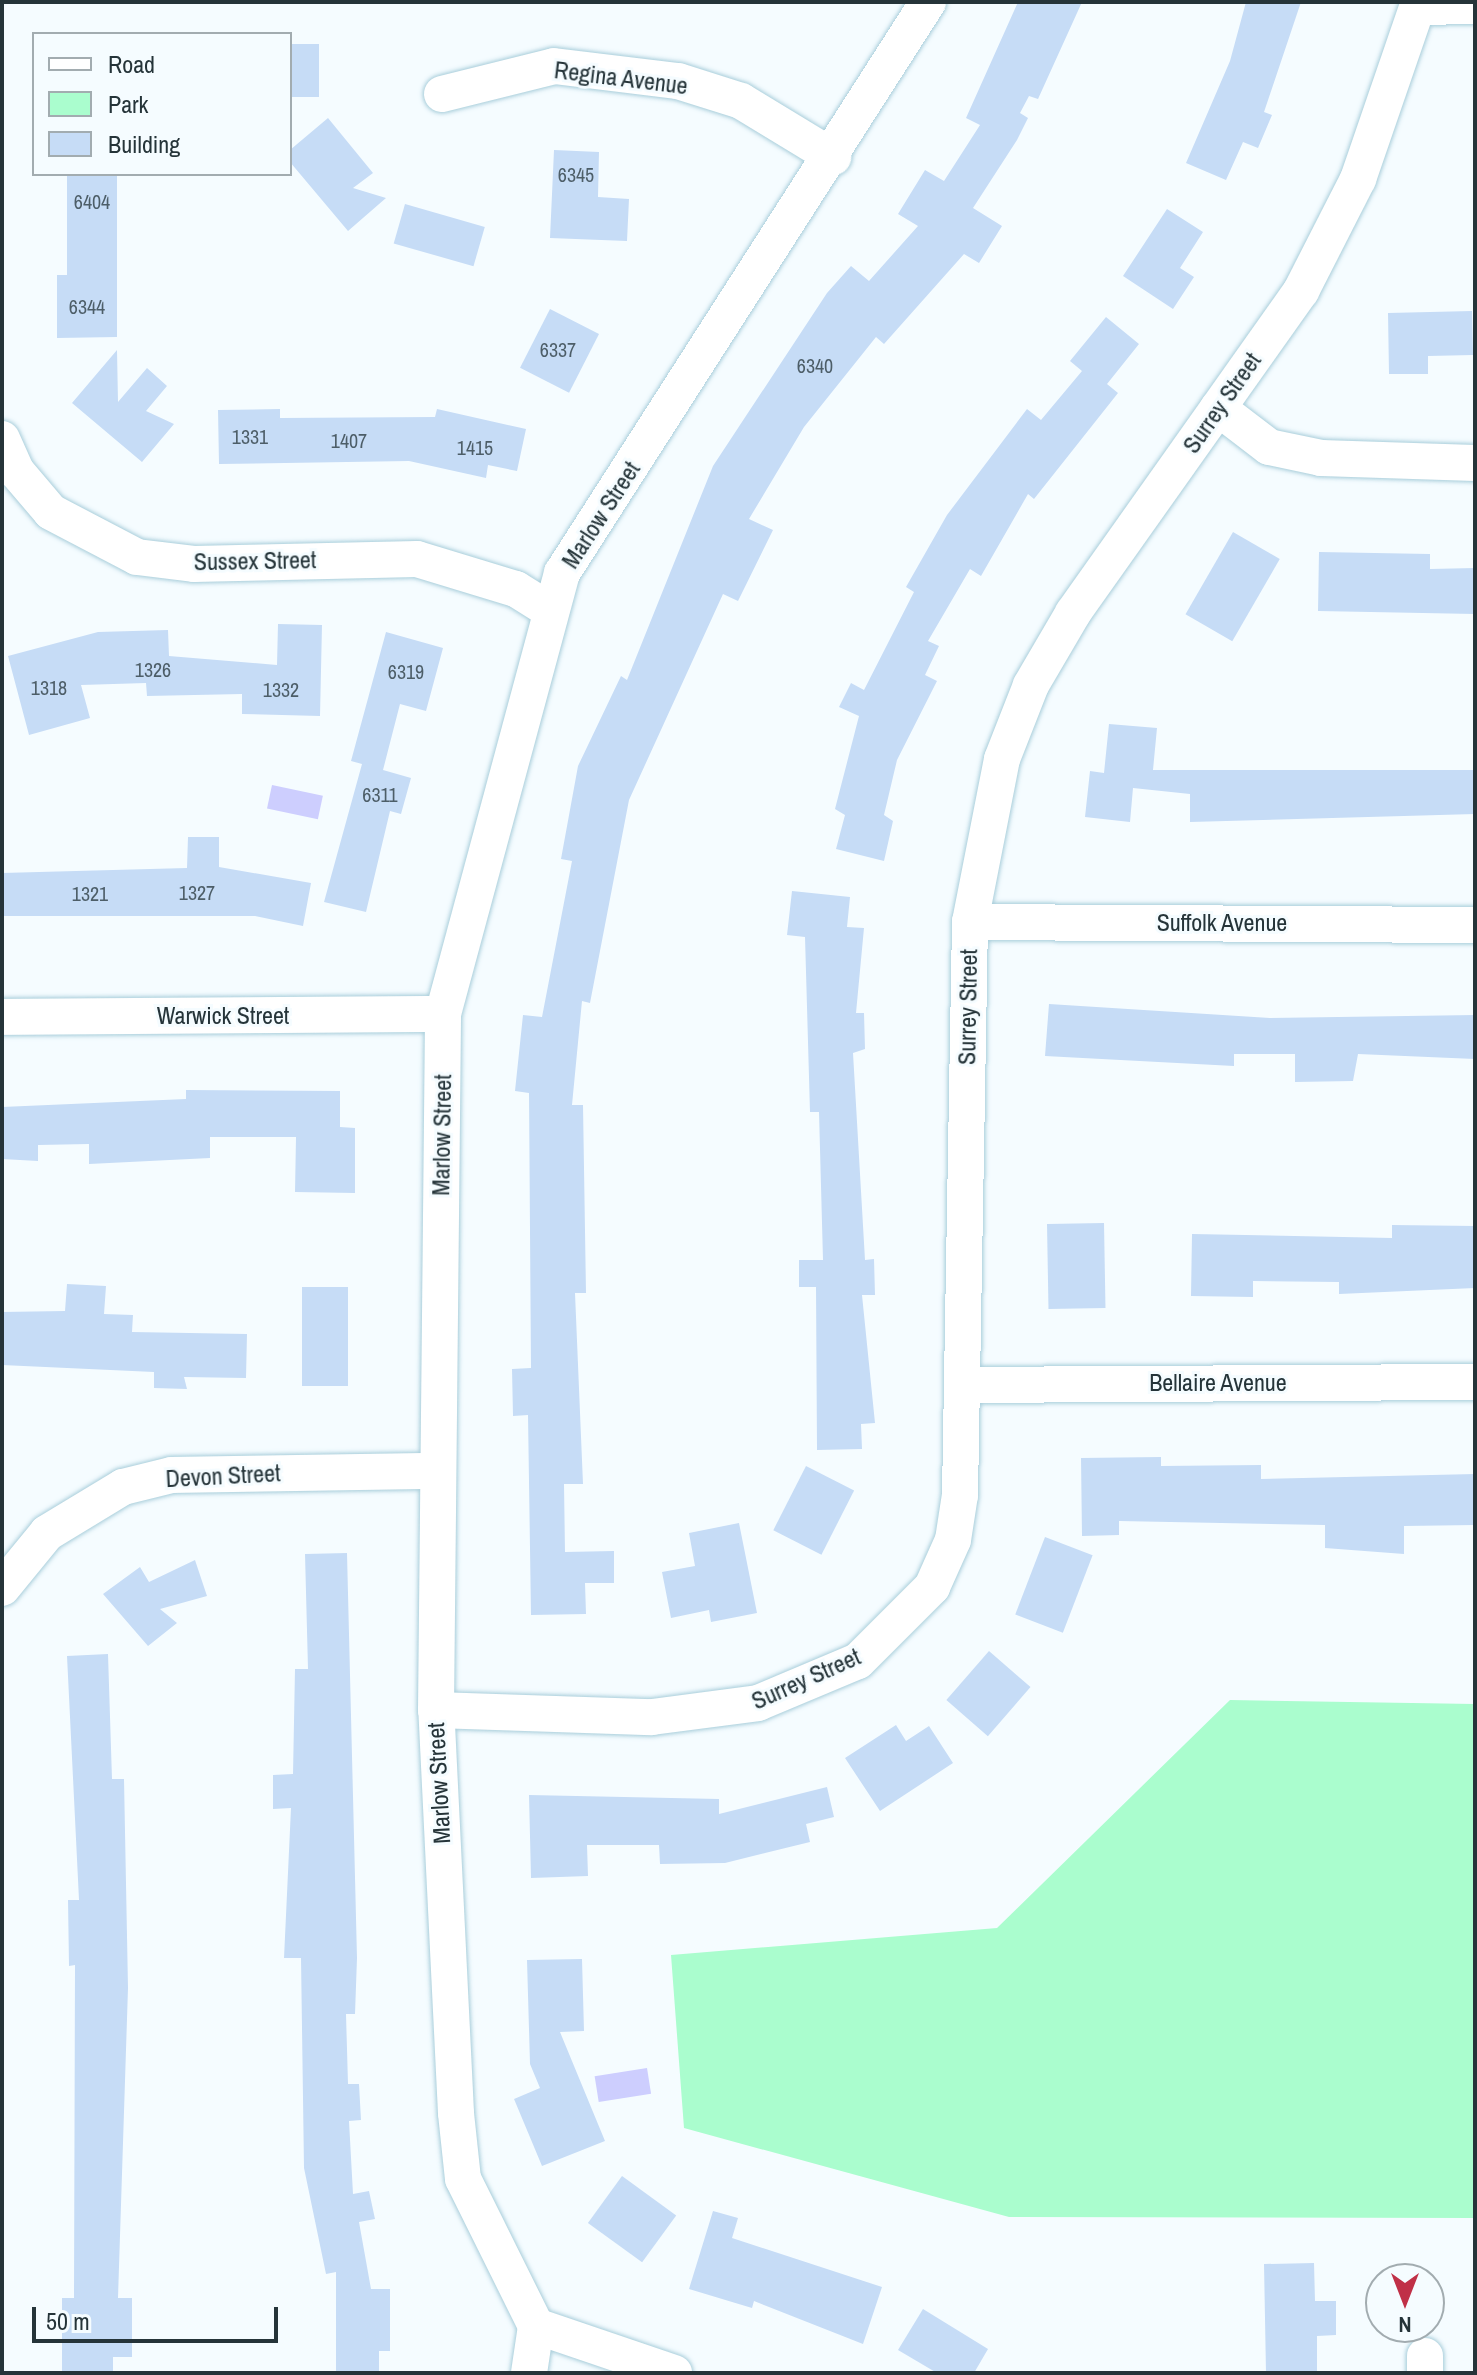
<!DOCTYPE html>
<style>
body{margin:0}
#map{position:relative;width:1477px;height:2375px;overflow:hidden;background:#f5fcff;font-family:"Archivo Narrow",sans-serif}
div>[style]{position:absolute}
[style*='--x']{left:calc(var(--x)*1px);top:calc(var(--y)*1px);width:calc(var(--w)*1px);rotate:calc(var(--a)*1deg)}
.green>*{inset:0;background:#aafdce}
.water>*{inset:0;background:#cdcefe;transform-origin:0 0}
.building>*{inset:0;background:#c6dcf6;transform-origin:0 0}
.roads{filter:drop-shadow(0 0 2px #a9cedb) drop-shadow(0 0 2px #a9cedb)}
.minor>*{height:36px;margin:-18px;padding:0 18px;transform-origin:18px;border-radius:18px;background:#fff}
span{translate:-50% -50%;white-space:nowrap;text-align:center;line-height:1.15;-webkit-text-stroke:6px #f5fcff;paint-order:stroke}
.number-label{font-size:20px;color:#4d5e68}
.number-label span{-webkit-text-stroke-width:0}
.street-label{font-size:24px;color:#253439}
.frame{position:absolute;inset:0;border:4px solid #253439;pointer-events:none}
.legend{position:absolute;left:32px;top:32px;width:260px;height:144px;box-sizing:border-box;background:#f5fcff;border:2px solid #a2acb0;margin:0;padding:10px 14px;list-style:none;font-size:24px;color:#253439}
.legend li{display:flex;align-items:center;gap:16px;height:40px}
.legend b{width:40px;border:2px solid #a2acb0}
.north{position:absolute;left:1365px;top:2263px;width:80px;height:80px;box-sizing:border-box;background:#f5fcff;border:2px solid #a2acb0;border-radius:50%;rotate:180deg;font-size:22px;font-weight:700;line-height:32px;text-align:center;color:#253439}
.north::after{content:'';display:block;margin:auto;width:28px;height:36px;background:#c03047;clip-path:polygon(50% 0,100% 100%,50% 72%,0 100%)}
.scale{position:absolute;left:32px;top:2307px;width:246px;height:36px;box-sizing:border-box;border:4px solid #253439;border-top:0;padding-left:10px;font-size:24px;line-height:28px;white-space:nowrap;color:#253439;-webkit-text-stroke:6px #f5fcff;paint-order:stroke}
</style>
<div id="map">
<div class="green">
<i style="clip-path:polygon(1230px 1700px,1475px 1704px,1475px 2218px,1009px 2217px,684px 2128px,671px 1955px,997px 1928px)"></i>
</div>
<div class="water">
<i style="left:272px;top:785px;width:52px;height:24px;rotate:12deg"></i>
<i style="left:647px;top:2068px;width:26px;height:53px;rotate:81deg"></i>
</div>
<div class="building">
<i style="clip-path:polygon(1018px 2px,1082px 2px,1038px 99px,1029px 96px,1020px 113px,1028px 118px,1017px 140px,973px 208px,1002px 226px,979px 263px,964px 254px,884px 344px,876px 337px,804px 427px,749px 519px,773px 530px,738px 601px,723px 594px,629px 800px,590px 1003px,582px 1001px,572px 1105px,583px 1105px,586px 1293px,575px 1293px,583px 1484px,564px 1484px,565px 1552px,614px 1551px,614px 1583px,585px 1583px,586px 1614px,531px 1615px,528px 1415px,513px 1416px,512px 1369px,531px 1368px,529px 1093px,515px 1091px,523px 1015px,542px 1017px,572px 861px,561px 859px,578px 766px,621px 676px,627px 680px,713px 466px,827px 293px,851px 266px,869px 281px,918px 226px,898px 214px,925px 170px,944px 181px,980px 125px,966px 118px)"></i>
<i style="clip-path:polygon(1246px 2px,1301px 2px,1264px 112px,1272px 115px,1258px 148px,1243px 142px,1226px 180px,1186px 163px,1230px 61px)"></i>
<i style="left:290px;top:44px;width:29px;height:53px"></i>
<i style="clip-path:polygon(328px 118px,373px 173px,353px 188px,386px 198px,348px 231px,290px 162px,290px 150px)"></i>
<i style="clip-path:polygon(554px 150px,599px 152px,598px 197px,629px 199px,627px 241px,550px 238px)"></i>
<i style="clip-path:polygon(67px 174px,117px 174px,117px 337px,57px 338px,57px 275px,67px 275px)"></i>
<i style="left:405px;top:204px;width:83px;height:41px;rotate:16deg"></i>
<i style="clip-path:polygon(1167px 209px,1203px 232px,1180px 268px,1194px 277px,1173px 309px,1123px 276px)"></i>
<i style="left:550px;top:309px;width:55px;height:66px;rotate:27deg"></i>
<i style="clip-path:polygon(1472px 311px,1473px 355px,1428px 356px,1428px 374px,1389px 374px,1388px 313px)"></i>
<i style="clip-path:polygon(1106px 317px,1139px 344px,1107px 384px,1118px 393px,1034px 499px,1028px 494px,981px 576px,970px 569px,928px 641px,939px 646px,925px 675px,937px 681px,897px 760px,884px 815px,893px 821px,884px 861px,836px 849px,845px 815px,835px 809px,859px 716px,839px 707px,851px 683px,864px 690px,914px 592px,906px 587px,947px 515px,1027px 409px,1041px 420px,1082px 371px,1070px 361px)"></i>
<i style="clip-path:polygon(117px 350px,118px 402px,147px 368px,167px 386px,146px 411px,174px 424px,142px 462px,72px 403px)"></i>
<i style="clip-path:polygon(280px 409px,280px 418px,435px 417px,437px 409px,526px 429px,517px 471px,488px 465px,486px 478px,409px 461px,219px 464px,218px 410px)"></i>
<i style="left:1233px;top:532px;width:54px;height:95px;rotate:30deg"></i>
<i style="clip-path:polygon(1319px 552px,1430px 554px,1430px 569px,1475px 568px,1475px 614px,1318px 611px)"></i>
<i style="clip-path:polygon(278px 624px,322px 625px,320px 716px,242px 714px,242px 694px,147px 696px,146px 683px,81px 685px,90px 718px,29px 735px,8px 656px,98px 632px,168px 630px,169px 656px,277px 665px)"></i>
<i style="clip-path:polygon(386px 632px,443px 648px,426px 711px,400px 704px,383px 770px,411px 778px,401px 814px,390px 811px,366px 912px,324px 902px,362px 764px,351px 761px)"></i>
<i style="clip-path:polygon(1109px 724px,1157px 728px,1153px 770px,1475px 770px,1475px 814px,1190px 822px,1190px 794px,1133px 788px,1130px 822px,1085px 817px,1090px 771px,1104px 773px)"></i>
<i style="clip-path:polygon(188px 837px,219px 837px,219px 867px,311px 883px,303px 926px,255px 916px,2px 916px,2px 873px,187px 868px)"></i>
<i style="clip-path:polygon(792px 891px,850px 897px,847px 927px,864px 928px,856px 1013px,864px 1013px,865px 1049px,853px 1053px,865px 1260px,874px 1259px,875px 1295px,862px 1295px,875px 1423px,861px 1424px,862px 1449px,817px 1450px,816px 1287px,799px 1287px,799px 1260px,823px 1260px,819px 1112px,810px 1112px,805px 937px,787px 935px)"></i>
<i style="clip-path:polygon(1049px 1004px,1270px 1018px,1475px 1015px,1475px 1059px,1358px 1054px,1353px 1081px,1295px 1082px,1295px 1054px,1234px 1054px,1234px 1066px,1045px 1056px)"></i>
<i style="clip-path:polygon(186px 1090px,340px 1091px,340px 1127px,355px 1128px,355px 1193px,295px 1192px,296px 1137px,210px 1137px,210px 1158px,89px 1164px,89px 1144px,38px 1145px,38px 1161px,2px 1159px,2px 1107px,186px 1099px)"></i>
<i style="left:1104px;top:1223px;width:85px;height:57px;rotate:89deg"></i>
<i style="clip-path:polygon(1392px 1225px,1475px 1226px,1475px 1288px,1339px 1294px,1339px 1282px,1253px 1281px,1253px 1297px,1191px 1296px,1192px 1234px,1392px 1238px)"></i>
<i style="clip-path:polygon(67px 1284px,106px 1286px,104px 1314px,133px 1315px,132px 1332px,247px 1334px,246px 1378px,184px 1377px,187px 1389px,154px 1388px,154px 1372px,2px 1365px,2px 1312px,65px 1311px)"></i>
<i style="left:302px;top:1287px;width:46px;height:99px"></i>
<i style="clip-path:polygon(1161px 1457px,1161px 1466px,1261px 1465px,1261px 1479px,1475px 1474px,1475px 1525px,1404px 1526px,1404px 1554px,1325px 1548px,1325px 1525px,1119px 1521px,1119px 1535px,1082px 1536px,1081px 1458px)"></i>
<i style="left:806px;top:1466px;width:54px;height:72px;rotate:27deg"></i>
<i style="clip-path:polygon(739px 1523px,757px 1613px,711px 1622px,709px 1610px,671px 1618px,662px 1572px,695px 1566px,689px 1533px)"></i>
<i style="left:1045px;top:1537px;width:51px;height:83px;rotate:21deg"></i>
<i style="clip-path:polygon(347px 1553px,357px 1958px,355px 2014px,346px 2014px,348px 2084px,359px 2084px,361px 2120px,349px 2121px,353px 2194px,369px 2191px,375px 2219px,359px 2222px,371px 2289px,390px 2289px,390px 2351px,379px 2351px,379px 2373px,336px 2373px,336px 2272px,326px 2274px,304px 2168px,301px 1958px,284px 1958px,291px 1808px,273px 1809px,273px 1775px,293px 1774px,295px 1669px,308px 1669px,305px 1554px)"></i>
<i style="clip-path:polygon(195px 1560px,207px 1596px,160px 1609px,177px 1623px,148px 1646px,103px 1594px,140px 1567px,149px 1582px)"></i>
<i style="left:989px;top:1651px;width:55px;height:65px;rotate:41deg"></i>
<i style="clip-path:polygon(108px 1654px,112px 1779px,124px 1779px,128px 1988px,118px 2298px,132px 2298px,132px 2357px,113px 2357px,113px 2373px,62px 2373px,62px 2298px,74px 2298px,75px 1965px,69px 1966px,68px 1900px,79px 1900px,67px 1656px)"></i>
<i style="clip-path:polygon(896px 1725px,906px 1741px,929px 1726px,953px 1763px,880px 1811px,845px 1758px)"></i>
<i style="clip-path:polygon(827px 1787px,834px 1817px,806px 1824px,810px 1842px,725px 1863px,660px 1864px,659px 1845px,587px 1845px,588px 1876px,531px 1878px,529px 1795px,719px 1799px,719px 1814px)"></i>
<i style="clip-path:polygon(582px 1959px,584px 2031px,560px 2032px,605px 2141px,542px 2166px,514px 2099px,540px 2088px,530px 2064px,527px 1960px)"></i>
<i style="left:622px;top:2176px;width:67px;height:58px;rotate:36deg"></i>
<i style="clip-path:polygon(713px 2211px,738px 2218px,732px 2238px,882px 2287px,863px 2344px,754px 2301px,752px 2308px,689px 2289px)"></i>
<i style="clip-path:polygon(1314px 2263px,1315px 2301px,1336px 2301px,1336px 2335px,1317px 2336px,1317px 2373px,1266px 2373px,1264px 2264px)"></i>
<i style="clip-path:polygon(923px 2309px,988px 2349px,974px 2373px,937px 2373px,898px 2350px)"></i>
</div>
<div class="roads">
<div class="minor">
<i style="--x:1418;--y:7;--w:57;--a:-1"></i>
<i style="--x:442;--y:94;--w:115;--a:-14"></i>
<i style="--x:554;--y:66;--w:125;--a:6.9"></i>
<i style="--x:678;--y:81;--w:66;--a:17.6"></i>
<i style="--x:741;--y:101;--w:108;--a:31.3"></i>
<i style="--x:1218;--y:408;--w:64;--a:37.4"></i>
<i style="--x:1269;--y:447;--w:53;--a:11.9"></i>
<i style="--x:1321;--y:458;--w:154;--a:1.9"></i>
<i style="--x:2;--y:439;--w:36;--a:66"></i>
<i style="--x:17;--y:472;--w:52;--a:49.6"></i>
<i style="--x:51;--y:512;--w:97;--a:27.6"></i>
<i style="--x:137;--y:557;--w:57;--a:7"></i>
<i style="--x:194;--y:564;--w:223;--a:-1.3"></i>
<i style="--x:417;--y:559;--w:103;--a:16.9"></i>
<i style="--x:516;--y:589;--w:39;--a:32"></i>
<i style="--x:970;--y:922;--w:505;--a:0.34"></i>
<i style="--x:2;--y:1017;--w:441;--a:-0.4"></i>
<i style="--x:962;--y:1385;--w:513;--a:-0.34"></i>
<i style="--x:2;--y:1588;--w:71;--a:-50.7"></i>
<i style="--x:47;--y:1533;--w:89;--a:-31.2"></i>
<i style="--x:123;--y:1487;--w:50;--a:-13.8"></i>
<i style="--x:172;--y:1475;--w:265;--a:-0.9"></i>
<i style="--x:436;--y:1710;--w:216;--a:1.9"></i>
<i style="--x:652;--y:1717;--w:107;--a:-7.5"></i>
<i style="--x:758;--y:1703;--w:108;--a:-22.8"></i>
<i style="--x:858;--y:1661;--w:105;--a:-45"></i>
<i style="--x:932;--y:1587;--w:51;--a:-65.9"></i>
<i style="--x:953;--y:1540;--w:46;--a:-81.2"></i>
<i style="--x:960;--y:1495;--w:573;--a:-89"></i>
<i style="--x:970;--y:922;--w:166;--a:-78.9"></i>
<i style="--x:1002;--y:759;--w:79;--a:-68.6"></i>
<i style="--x:1031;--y:685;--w:83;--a:-59.7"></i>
<i style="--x:1073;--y:613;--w:395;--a:-54.7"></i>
<i style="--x:1301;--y:291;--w:126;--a:-63"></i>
<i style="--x:1358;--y:179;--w:187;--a:-71"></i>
<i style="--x:536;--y:2326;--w:146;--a:18.8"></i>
<i style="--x:529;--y:2373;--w:48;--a:-81.5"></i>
<i style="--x:536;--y:2326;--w:164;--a:-116.4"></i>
<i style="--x:463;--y:2179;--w:66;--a:-96.1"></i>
<i style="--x:456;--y:2113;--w:403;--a:-92.8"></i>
<i style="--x:436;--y:1710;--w:696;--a:-89.42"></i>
<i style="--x:443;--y:1014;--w:457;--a:-74.9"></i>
<i style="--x:562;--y:573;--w:678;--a:-57.34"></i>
<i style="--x:1425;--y:2373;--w:17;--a:-90"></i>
</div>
</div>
<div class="number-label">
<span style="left:576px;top:174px">6345</span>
<span style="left:92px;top:201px">6404</span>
<span style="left:87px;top:306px">6344</span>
<span style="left:558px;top:349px">6337</span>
<span style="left:815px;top:365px">6340</span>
<span style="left:250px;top:436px">1331</span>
<span style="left:349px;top:440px">1407</span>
<span style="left:475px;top:447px">1415</span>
<span style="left:153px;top:669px">1326</span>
<span style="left:406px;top:671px">6319</span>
<span style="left:49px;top:687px">1318</span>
<span style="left:281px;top:689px">1332</span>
<span style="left:380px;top:794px">6311</span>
<span style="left:197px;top:892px">1327</span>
<span style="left:90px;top:893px">1321</span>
</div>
<div class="street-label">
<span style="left:621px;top:78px;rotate:7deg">Regina Avenue</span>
<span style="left:1222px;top:403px;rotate:-55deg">Surrey Street</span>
<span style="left:601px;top:515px;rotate:-57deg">Marlow Street</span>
<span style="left:255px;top:561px;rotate:-1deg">Sussex Street</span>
<span style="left:1222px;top:923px">Suffolk Avenue</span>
<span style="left:968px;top:1007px;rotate:-89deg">Surrey Street</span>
<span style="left:223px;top:1016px">Warwick Street</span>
<span style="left:442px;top:1135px;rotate:-89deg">Marlow Street</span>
<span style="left:1218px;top:1383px">Bellaire Avenue</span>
<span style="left:223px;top:1476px;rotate:-3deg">Devon Street</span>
<span style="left:806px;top:1679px;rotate:-24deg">Surrey Street</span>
<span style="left:439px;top:1783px;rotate:-93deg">Marlow Street</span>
</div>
<div class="frame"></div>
<ul class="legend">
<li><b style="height:10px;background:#fff"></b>Road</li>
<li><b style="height:22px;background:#aafdce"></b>Park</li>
<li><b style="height:22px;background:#c6dcf6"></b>Building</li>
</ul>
<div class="north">N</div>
<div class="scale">50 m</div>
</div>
